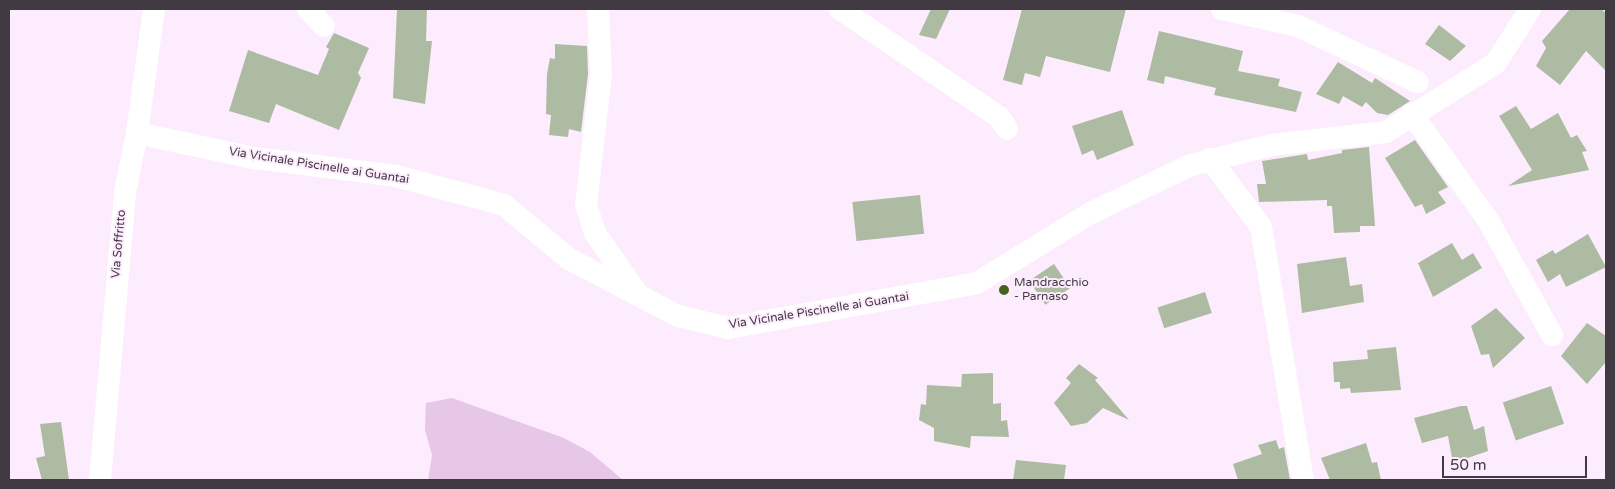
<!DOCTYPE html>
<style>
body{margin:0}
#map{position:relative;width:1615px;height:489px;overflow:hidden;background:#fdecfd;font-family:"Varela Round",sans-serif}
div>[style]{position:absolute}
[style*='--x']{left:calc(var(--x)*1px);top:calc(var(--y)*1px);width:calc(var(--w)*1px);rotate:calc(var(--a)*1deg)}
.green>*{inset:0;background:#e6c7e7}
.building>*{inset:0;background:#aebba3;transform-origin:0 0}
.street>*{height:22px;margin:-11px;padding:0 11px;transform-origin:11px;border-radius:11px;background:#fff}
.dots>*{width:14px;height:14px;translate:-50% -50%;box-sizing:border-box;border:2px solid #fdecfd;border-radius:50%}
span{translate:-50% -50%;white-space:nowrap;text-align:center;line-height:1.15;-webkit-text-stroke:4px #fdecfd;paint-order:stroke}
.street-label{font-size:12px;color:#423a42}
.poi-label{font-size:12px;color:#423a42}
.left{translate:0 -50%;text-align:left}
.frame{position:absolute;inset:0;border:10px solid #423a42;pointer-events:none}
.scale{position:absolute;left:1442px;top:456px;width:145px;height:22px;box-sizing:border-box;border:2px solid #423a42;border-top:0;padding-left:6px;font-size:15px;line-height:18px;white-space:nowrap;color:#423a42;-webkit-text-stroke:4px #fdecfd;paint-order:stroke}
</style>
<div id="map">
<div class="green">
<i style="clip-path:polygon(452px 398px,564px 438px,590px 452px,623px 480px,428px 480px,432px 455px,425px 430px,426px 403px)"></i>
</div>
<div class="building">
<i style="clip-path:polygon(397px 9px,427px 9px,426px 41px,432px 41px,425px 104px,393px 98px)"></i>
<i style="clip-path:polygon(931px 9px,950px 9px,936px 39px,919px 35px)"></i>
<i style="clip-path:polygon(1022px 9px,1126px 9px,1110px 72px,1046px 56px,1040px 77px,1025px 73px,1022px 85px,1003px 80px)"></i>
<i style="clip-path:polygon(1570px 9px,1601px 9px,1606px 13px,1606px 71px,1586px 51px,1560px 85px,1536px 66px,1546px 48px,1542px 41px)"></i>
<i style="clip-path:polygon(1439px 25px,1466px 46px,1450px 61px,1425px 44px)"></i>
<i style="clip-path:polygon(1159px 31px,1243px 51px,1238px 71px,1280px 79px,1278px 86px,1302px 92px,1296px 112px,1214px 95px,1216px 88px,1165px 76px,1164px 84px,1147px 80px)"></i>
<i style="clip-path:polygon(334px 33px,369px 48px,358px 73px,361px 78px,339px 130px,276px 104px,269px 123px,229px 111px,248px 50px,318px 75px,329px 49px,326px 47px)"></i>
<i style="clip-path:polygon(555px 44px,587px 46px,588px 74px,581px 132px,569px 129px,568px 137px,549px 135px,551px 115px,546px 114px,547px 74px,550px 58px,555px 59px)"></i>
<i style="clip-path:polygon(1338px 62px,1372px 83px,1375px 78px,1410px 101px,1388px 115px,1377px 113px,1366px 102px,1362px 107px,1343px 96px,1339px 104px,1316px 94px)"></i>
<i style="clip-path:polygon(1516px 106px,1531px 129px,1558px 113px,1571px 138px,1577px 135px,1587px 151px,1582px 152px,1589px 170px,1508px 186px,1532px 170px,1499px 116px)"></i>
<i style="clip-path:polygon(1122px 110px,1134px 145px,1097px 160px,1093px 150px,1082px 155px,1072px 126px)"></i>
<i style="clip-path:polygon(1415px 140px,1448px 187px,1438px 192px,1446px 203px,1426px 214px,1422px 204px,1415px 207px,1385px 158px)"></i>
<i style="clip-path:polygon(1369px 147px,1375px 226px,1360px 226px,1360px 232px,1334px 233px,1332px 206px,1327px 206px,1327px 200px,1259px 202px,1257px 184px,1266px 184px,1262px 161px,1307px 154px,1308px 160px,1342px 153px,1342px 150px)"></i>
<i style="left:920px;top:195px;width:39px;height:68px;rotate:84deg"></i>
<i style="clip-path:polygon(1588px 234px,1606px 267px,1566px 287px,1560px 274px,1548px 282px,1536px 260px,1553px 250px,1555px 254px)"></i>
<i style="clip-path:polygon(1452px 243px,1462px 260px,1473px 253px,1482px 268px,1433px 297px,1418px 263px)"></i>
<i style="clip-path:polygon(1346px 257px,1350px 286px,1362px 284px,1364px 302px,1302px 313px,1297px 264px)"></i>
<i style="left:1054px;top:264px;width:29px;height:30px;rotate:56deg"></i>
<i style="left:1205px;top:292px;width:22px;height:50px;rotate:72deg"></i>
<i style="clip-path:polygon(1496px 308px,1525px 338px,1493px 368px,1489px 354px,1481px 355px,1471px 326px)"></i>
<i style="clip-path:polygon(1587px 323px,1606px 336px,1606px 362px,1587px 384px,1561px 356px)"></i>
<i style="clip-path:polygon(1396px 347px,1401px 390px,1351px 393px,1350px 388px,1340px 389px,1340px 382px,1334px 382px,1333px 362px,1368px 359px,1367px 350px)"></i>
<i style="clip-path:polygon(1079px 364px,1098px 378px,1095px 380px,1129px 420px,1103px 408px,1087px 423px,1071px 426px,1054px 403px,1071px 383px,1066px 378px)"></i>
<i style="clip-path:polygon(993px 373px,993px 404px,1001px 403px,1001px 421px,1007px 420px,1009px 437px,971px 436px,970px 448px,934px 441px,934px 428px,919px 420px,921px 404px,926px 405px,927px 385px,961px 387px,962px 374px)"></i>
<i style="left:1551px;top:386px;width:40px;height:51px;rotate:71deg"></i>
<i style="clip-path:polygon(1461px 406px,1467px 406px,1474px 430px,1484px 426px,1488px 451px,1453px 463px,1448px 436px,1422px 443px,1414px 418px)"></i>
<i style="clip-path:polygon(61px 422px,69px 480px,42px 480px,36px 458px,45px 456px,40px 424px)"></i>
<i style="clip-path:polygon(1276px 440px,1279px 449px,1284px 447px,1290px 480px,1238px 480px,1233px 464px,1262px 454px,1258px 445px)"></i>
<i style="clip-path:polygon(1366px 443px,1372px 463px,1377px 462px,1381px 480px,1330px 480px,1321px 458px)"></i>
<i style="clip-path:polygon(1016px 460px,1066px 465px,1064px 480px,1013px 480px)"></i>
</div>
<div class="street">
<i style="--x:308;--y:9;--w:23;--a:47"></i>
<i style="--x:598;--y:9;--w:65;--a:87.4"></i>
<i style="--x:601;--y:74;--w:132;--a:96.5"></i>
<i style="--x:586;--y:205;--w:29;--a:72"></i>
<i style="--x:595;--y:233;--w:70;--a:54.9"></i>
<i style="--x:840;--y:9;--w:192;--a:34.2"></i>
<i style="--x:999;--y:117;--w:14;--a:56"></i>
<i style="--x:1222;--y:9;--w:78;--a:12.6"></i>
<i style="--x:1298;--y:26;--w:132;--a:25.2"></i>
<i style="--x:1412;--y:114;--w:130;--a:54.4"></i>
<i style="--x:1488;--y:220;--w:132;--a:60.9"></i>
<i style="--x:137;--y:133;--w:120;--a:12.1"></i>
<i style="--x:254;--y:158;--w:143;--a:7.2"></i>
<i style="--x:396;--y:176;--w:112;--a:15"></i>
<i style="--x:504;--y:205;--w:85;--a:39.7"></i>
<i style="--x:569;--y:259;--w:123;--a:27.6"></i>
<i style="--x:678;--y:316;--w:51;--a:13.5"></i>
<i style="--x:728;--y:328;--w:253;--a:-10.2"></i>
<i style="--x:977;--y:283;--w:132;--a:-31.6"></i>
<i style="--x:1089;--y:214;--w:113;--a:-25.7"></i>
<i style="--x:1191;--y:165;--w:83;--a:-13.9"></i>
<i style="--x:1272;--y:145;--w:115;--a:-6.5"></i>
<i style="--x:1386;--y:132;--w:130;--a:-32.1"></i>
<i style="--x:1496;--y:63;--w:64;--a:-57.8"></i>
<i style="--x:1210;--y:159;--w:85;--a:53.1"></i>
<i style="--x:1261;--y:227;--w:256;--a:80.6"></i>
<i style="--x:100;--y:480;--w:289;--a:-85"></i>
<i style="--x:125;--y:192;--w:60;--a:-78.5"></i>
<i style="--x:137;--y:133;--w:125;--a:-82.2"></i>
</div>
<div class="dots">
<i style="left:1004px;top:290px;background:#42631a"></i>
</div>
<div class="street-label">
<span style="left:319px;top:166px;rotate:9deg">Via Vicinale Piscinelle ai Guantai</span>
<span style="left:119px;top:244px;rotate:-85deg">Via Soffritto</span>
<span style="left:819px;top:311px;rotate:-9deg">Via Vicinale Piscinelle ai Guantai</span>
</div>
<div class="poi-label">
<span class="left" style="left:1014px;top:290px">Mandracchio<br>- Parnaso</span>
</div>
<div class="frame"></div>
<div class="scale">50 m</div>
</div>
